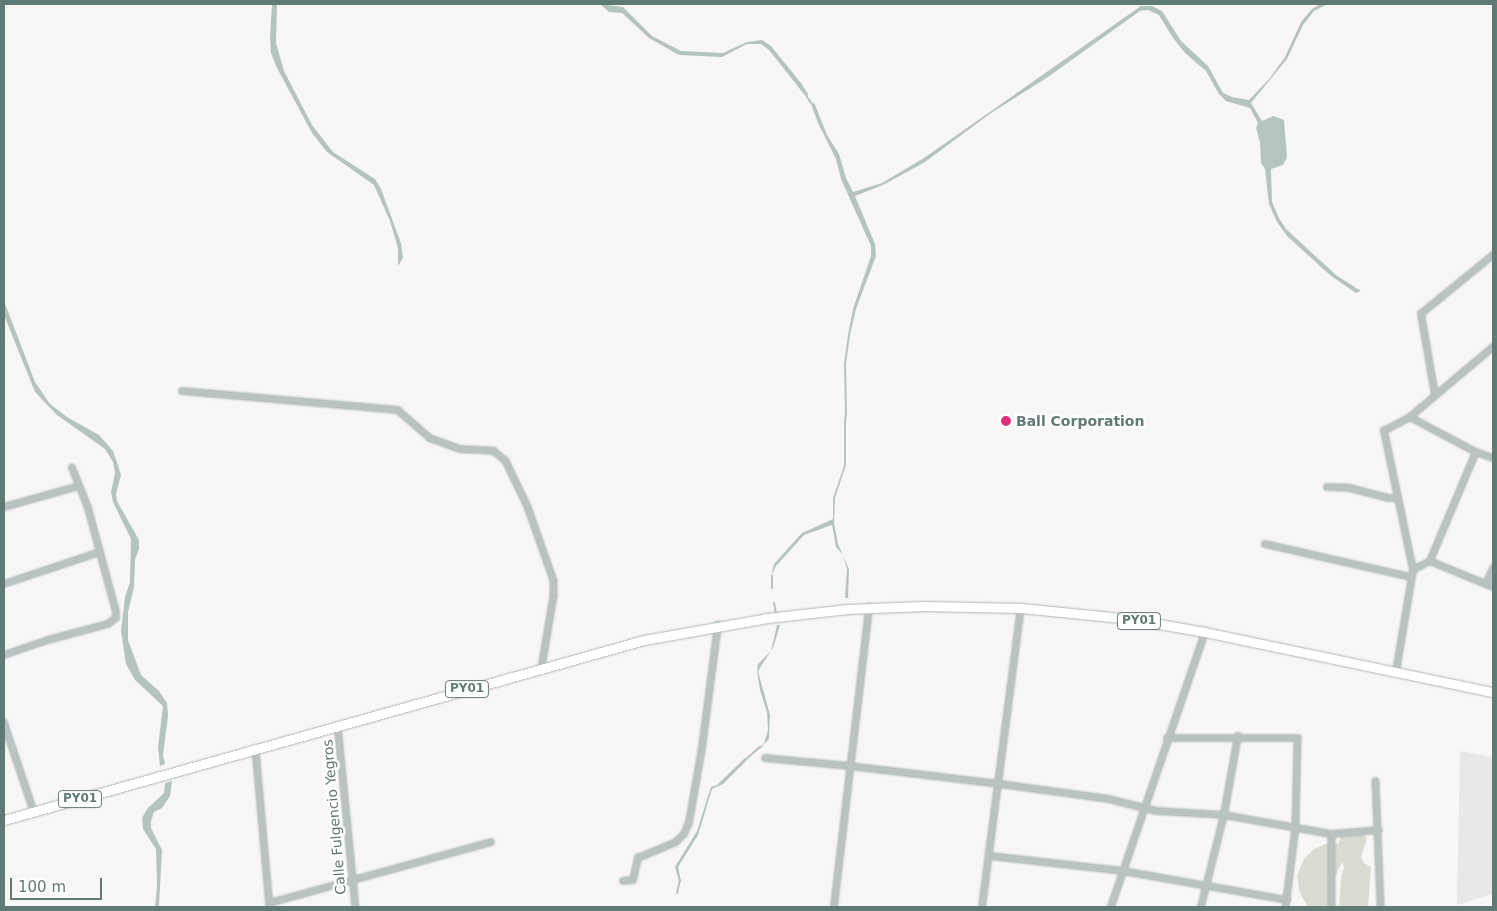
<!DOCTYPE html>
<style>
body{margin:0}
#map{position:relative;width:1497px;height:911px;overflow:hidden;background:#f9f7f6;font-family:"DejaVu Sans",sans-serif}
div>[style]{position:absolute}
[style*='--x']{left:calc(var(--x)*1px);top:calc(var(--y)*1px);width:calc(var(--w)*1px);rotate:calc(var(--a)*1deg)}
.built>*{inset:0;background:#e7e8e7}
.green>*{inset:0;background:#dbdbd3}
.water>*{inset:0;background:#b4c5be}
.stream>*{height:2px;margin:-1px;padding:0 1px;transform-origin:1px;border-radius:1px;background:#b4c5be}
.roads{filter:drop-shadow(0 0 1px #aeb7b5) drop-shadow(0 0 1px #aeb7b5)}
.minor>*{height:5.5px;margin:-2.75px;padding:0 2.75px;transform-origin:2.75px;border-radius:2.75px;background:#b9c3c1}
.trunk>*{height:9px;margin:-4.5px;padding:0 4.5px;transform-origin:4.5px;border-radius:4.5px;background:#fff}
.dots>*{width:14px;height:14px;translate:-50% -50%;box-sizing:border-box;border:2px solid #fff;border-radius:50%}
span{translate:-50% -50%;white-space:nowrap;text-align:center;line-height:1.15;-webkit-text-stroke:5px #fff;paint-order:stroke}
.shield-label span{padding:1px 4px;background:#fff;border:1px solid;border-radius:4px;-webkit-text-stroke-width:0}
.shield-label{font-size:12px;color:#607a75;font-weight:700}
.poi-label{font-size:14px;color:#607a75;font-weight:700}
.left{translate:0 -50%;text-align:left}
.street-label{font-size:14px;color:#607a75}
.frame{position:absolute;inset:0;border:5px solid #607a75;pointer-events:none}
.scale{position:absolute;left:10px;top:878px;width:92px;height:22px;box-sizing:border-box;border:2px solid #607a75;border-top:0;padding-left:6px;font-size:15px;line-height:18px;white-space:nowrap;color:#607a75;-webkit-text-stroke:4px #fff;paint-order:stroke}
</style>
<div id="map">
<div class="built">
<i style="clip-path:polygon(1460px 751px,1493px 757px,1493px 894px,1457px 905px)"></i>
</div>
<div class="green">
<i style="clip-path:polygon(1357px 830px,1367px 838px,1361px 857px,1364px 863px,1371px 867px,1368px 907px,1339px 907px,1341px 877px,1344px 867px,1342px 862px,1333px 882px,1333px 907px,1308px 907px,1300px 893px,1297px 876px,1304px 859px,1314px 849px,1328px 843px,1338px 844px,1341px 837px)"></i>
</div>
<div class="water">
<i style="clip-path:polygon(272px 4px,277px 4px,276px 43px,284px 71px,312px 125px,333px 152px,375px 179px,381px 189px,401px 243px,403px 258px,398px 266px,398px 248px,390px 221px,374px 185px,327px 152px,312px 133px,277px 68px,271px 53px,270px 38px)"></i>
<i style="clip-path:polygon(600px 4px,623px 7px,652px 36px,681px 51px,723px 53px,747px 42px,762px 40px,771px 46px,801px 83px,808px 94px,807px 98px,769px 50px,761px 44px,747px 44px,722px 57px,679px 55px,649px 38px,622px 13px,609px 12px)"></i>
<i style="clip-path:polygon(1320px 4px,1328px 4px,1314px 11px,1303px 25px,1287px 59px,1251px 103px,1262px 121px,1273px 116px,1284px 120px,1287px 157px,1283px 165px,1271px 169px,1272px 202px,1279px 218px,1286px 229px,1336px 275px,1361px 291px,1356px 293px,1331px 276px,1287px 236px,1277px 222px,1269px 204px,1265px 169px,1261px 163px,1260px 142px,1256px 128px,1258px 123px,1250px 108px,1226px 101px,1219px 94px,1206px 71px,1185px 53px,1173px 38px,1159px 15px,1148px 10px,1140px 11px,1048px 77px,991px 113px,925px 162px,883px 185px,855px 196px,875px 244px,876px 256px,856px 309px,850px 335px,846px 364px,847px 414px,845px 414px,844px 364px,848px 335px,853px 309px,871px 256px,871px 246px,841px 179px,836px 159px,818px 123px,812px 107px,814px 102px,827px 135px,839px 154px,846px 178px,853px 192px,882px 183px,924px 158px,1141px 6px,1152px 6px,1162px 11px,1181px 41px,1208px 66px,1223px 93px,1232px 97px,1249px 100px,1270px 78px,1285px 57px,1301px 22px,1312px 9px)"></i>
<i style="clip-path:polygon(4px 301px,35px 382px,50px 404px,67px 417px,99px 435px,113px 451px,117px 462px,121px 475px,116px 494px,117px 501px,139px 540px,139px 549px,135px 560px,134px 587px,128px 612px,128px 640px,141px 675px,159px 691px,167px 703px,168px 716px,163px 755px,165px 764px,160px 766px,158px 747px,163px 706px,135px 680px,126px 664px,121px 631px,125px 597px,130px 582px,131px 539px,113px 502px,111px 492px,115px 473px,113px 462px,105px 449px,57px 415px,35px 392px,4px 315px)"></i>
<i style="clip-path:polygon(844px 420px,846px 420px,846px 465px,835px 498px,834px 523px,838px 544px,849px 569px,848px 598px,845px 598px,847px 569px,843px 555px,836px 547px,832px 525px,804px 535px,776px 566px,771px 577px,774px 564px,802px 533px,833px 519px,833px 498px,844px 466px)"></i>
<i style="clip-path:polygon(777px 625px,780px 625px,773px 648px,758px 671px,770px 715px,769px 739px,760px 749px,756px 749px,764px 744px,768px 730px,767px 712px,760px 690px,757px 671px,758px 664px,771px 651px)"></i>
<i style="clip-path:polygon(745px 758px,747px 759px,745px 762px,723px 784px,712px 789px,698px 835px,678px 867px,681px 881px,679px 881px,675px 867px,697px 831px,711px 787px,717px 785px)"></i>
<i style="clip-path:polygon(172px 781px,170px 796px,162px 808px,154px 812px,151px 821px,151px 828px,162px 850px,159px 907px,155px 907px,157px 885px,156px 849px,143px 829px,142px 818px,147px 809px,164px 793px,165px 783px)"></i>
</div>
<div class="stream">
<i style="--x:807;--y:97;--w:12;--a:55"></i>
<i style="--x:845;--y:422;--w:10;--a:-84"></i>
<i style="--x:772;--y:576;--w:12;--a:90"></i>
<i style="--x:774;--y:603;--w:10;--a:79"></i>
<i style="--x:745;--y:760;--w:20;--a:-41"></i>
<i style="--x:677;--y:893;--w:13;--a:-77"></i>
</div>
<div class="roads">
<div class="minor">
<i style="--x:182;--y:391;--w:217;--a:5"></i>
<i style="--x:398;--y:410;--w:43;--a:41.2"></i>
<i style="--x:430;--y:438;--w:32;--a:20"></i>
<i style="--x:460;--y:449;--w:34;--a:3"></i>
<i style="--x:494;--y:451;--w:16;--a:40"></i>
<i style="--x:506;--y:461;--w:51;--a:64.4"></i>
<i style="--x:528;--y:507;--w:78;--a:70.6"></i>
<i style="--x:554;--y:581;--w:15;--a:90"></i>
<i style="--x:554;--y:596;--w:73;--a:99.5"></i>
<i style="--x:1435;--y:395;--w:82;--a:-99.8"></i>
<i style="--x:1421;--y:314;--w:93;--a:-39.3"></i>
<i style="--x:1410;--y:417;--w:75;--a:27.9"></i>
<i style="--x:1476;--y:452;--w:18;--a:19"></i>
<i style="--x:1327;--y:487;--w:23;--a:2"></i>
<i style="--x:1350;--y:488;--w:40;--a:14.4"></i>
<i style="--x:1389;--y:498;--w:9;--a:0"></i>
<i style="--x:4;--y:507;--w:78;--a:-15.6"></i>
<i style="--x:1265;--y:544;--w:150;--a:12.7"></i>
<i style="--x:1430;--y:561;--w:118;--a:-67.1"></i>
<i style="--x:1413;--y:570;--w:142;--a:-101.8"></i>
<i style="--x:1384;--y:431;--w:30;--a:-28"></i>
<i style="--x:1410;--y:417;--w:109;--a:-40.1"></i>
<i style="--x:4;--y:584;--w:101;--a:-18.4"></i>
<i style="--x:1486;--y:584;--w:17;--a:-66"></i>
<i style="--x:4;--y:655;--w:46;--a:-18.8"></i>
<i style="--x:48;--y:640;--w:62;--a:-14.9"></i>
<i style="--x:108;--y:624;--w:10;--a:-37"></i>
<i style="--x:116;--y:618;--w:6;--a:-90"></i>
<i style="--x:116;--y:612;--w:108;--a:-105.1"></i>
<i style="--x:88;--y:508;--w:43;--a:-111.8"></i>
<i style="--x:1396;--y:672;--w:103;--a:-80.5"></i>
<i style="--x:1413;--y:570;--w:19;--a:-28"></i>
<i style="--x:1430;--y:561;--w:68;--a:22.4"></i>
<i style="--x:4;--y:722;--w:94;--a:71.4"></i>
<i style="--x:338;--y:725;--w:183;--a:84.4"></i>
<i style="--x:1167;--y:738;--w:131;--a:0"></i>
<i style="--x:1298;--y:738;--w:90;--a:91.3"></i>
<i style="--x:1296;--y:828;--w:80;--a:97.2"></i>
<i style="--x:256;--y:750;--w:158;--a:84.9"></i>
<i style="--x:765;--y:758;--w:85;--a:5.4"></i>
<i style="--x:850;--y:766;--w:151;--a:6.8"></i>
<i style="--x:1000;--y:784;--w:110;--a:7.8"></i>
<i style="--x:1109;--y:799;--w:49;--a:14"></i>
<i style="--x:1157;--y:811;--w:67;--a:3.4"></i>
<i style="--x:1224;--y:815;--w:110;--a:10"></i>
<i style="--x:1332;--y:834;--w:47;--a:-4.9"></i>
<i style="--x:1376;--y:781;--w:126;--a:87.7"></i>
<i style="--x:1332;--y:834;--w:73;--a:90"></i>
<i style="--x:990;--y:856;--w:134;--a:6.4"></i>
<i style="--x:1123;--y:871;--w:167;--a:10"></i>
<i style="--x:623;--y:881;--w:10;--a:-6"></i>
<i style="--x:633;--y:880;--w:23;--a:-77"></i>
<i style="--x:638;--y:858;--w:41;--a:-22.8"></i>
<i style="--x:676;--y:842;--w:11;--a:-45"></i>
<i style="--x:684;--y:834;--w:12;--a:-66"></i>
<i style="--x:689;--y:823;--w:76;--a:-80.2"></i>
<i style="--x:702;--y:748;--w:124;--a:-82.6"></i>
<i style="--x:270;--y:903;--w:229;--a:-15.4"></i>
<i style="--x:834;--y:907;--w:302;--a:-83.3"></i>
<i style="--x:982;--y:907;--w:302;--a:-82.6"></i>
<i style="--x:1111;--y:907;--w:291;--a:-71.1"></i>
<i style="--x:1201;--y:907;--w:95;--a:-76"></i>
<i style="--x:1224;--y:815;--w:80;--a:-80"></i>
</div>
<div class="trunk">
<i style="--x:4;--y:820;--w:665;--a:-15.71"></i>
<i style="--x:644;--y:640;--w:125;--a:-10.1"></i>
<i style="--x:767;--y:618;--w:81;--a:-6.4"></i>
<i style="--x:847;--y:609;--w:77;--a:-2.2"></i>
<i style="--x:924;--y:606;--w:97;--a:1.2"></i>
<i style="--x:1021;--y:608;--w:111;--a:5.7"></i>
<i style="--x:1131;--y:619;--w:75;--a:10"></i>
<i style="--x:1205;--y:632;--w:294;--a:11.8"></i>
</div>
</div>
<div class="dots">
<i style="left:1006px;top:421px;background:#dd327a"></i>
</div>
<div class="shield-label">
<span style="left:1139px;top:621px">PY01</span>
<span style="left:467px;top:689px">PY01</span>
<span style="left:80px;top:799px">PY01</span>
</div>
<div class="poi-label">
<span class="left" style="left:1016px;top:421px">Ball Corporation</span>
</div>
<div class="street-label">
<span style="left:334px;top:817px;rotate:-95deg">Calle Fulgencio Yegros</span>
</div>
<div class="frame"></div>
<div class="scale">100 m</div>
</div>
